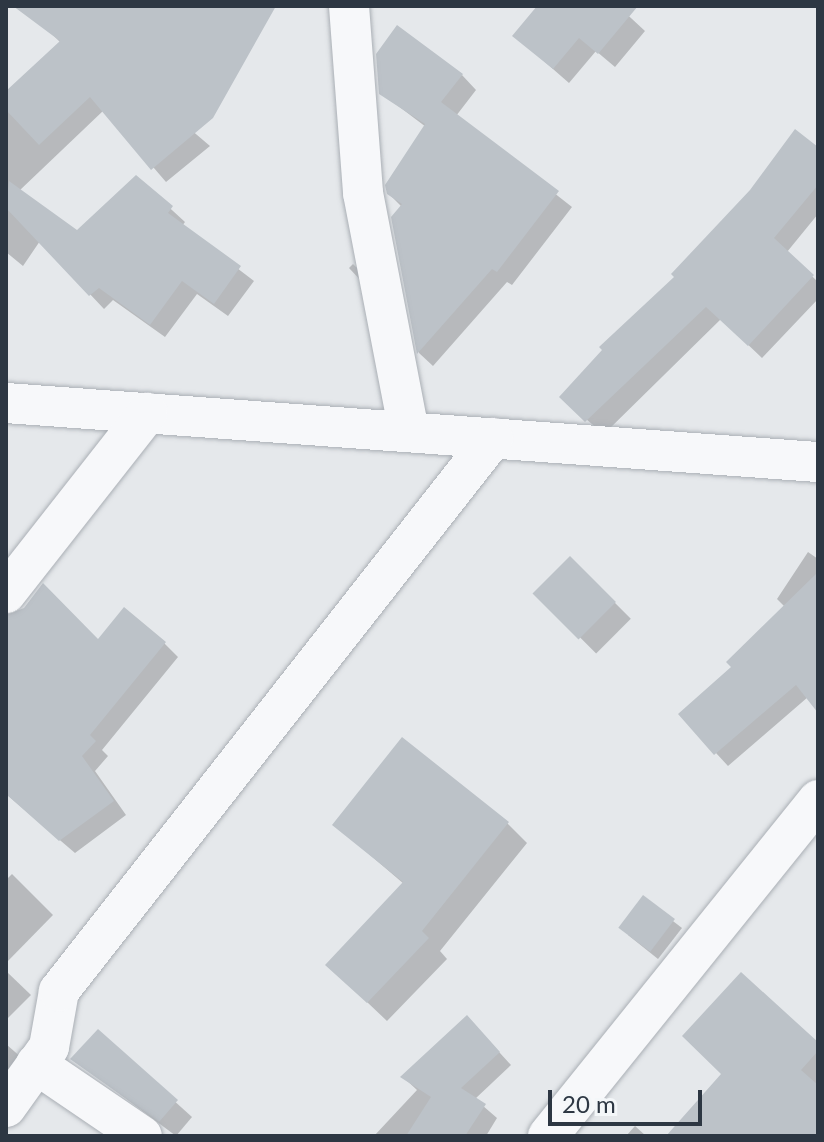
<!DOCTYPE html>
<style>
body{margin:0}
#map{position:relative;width:824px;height:1142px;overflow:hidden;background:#e5e8eb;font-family:Lato,sans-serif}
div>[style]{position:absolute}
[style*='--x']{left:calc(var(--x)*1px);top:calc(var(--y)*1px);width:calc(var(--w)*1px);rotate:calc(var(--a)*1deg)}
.shadow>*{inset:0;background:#0003;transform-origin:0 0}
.building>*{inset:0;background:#bcc2c8;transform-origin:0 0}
.roads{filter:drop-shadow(0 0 2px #aaafb5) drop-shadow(0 0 2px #aaafb5)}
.minor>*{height:40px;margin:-20px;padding:0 20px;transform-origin:20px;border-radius:20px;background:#f7f8fa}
span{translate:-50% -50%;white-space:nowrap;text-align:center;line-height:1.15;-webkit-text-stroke:7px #f4f7f9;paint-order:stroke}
.frame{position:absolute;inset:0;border:8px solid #2d3743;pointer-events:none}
.scale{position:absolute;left:548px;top:1090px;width:154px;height:36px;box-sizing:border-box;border:4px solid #2d3743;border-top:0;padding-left:10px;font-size:24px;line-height:28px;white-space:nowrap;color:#2d3743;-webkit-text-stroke:6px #f4f7f9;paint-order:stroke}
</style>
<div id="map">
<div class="shadow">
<i style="clip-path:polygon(77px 6px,253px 6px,183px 123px,210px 146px,166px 182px,104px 110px,19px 191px,77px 233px,136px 177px,185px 222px,182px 226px,254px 281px,228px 316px,197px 294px,165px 337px,113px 300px,104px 309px,40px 241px,23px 266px,6px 252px,6px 94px,61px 43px,50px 32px)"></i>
<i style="clip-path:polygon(539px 6px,618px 6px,645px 31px,615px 67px,596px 51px,569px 83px,514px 35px)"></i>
<i style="clip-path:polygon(462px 75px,476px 90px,456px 116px,572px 207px,512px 285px,507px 282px,433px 366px,419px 353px,393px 217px,402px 207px,388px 193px,426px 127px,381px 93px)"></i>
<i style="clip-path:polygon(818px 150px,818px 214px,787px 252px,818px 282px,818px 299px,762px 358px,721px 319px,604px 434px,575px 410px,677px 277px)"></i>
<i style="clip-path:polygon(353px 264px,367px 278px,364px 284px,349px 268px)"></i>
<i style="clip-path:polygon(808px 552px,818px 559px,818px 707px,808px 697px,728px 766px,716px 753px,734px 667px,785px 607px,777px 599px)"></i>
<i style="left:570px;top:558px;width:86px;height:49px;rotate:45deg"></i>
<i style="clip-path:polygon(6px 616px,98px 642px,164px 643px,178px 657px,102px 750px,108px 756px,95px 771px,126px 815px,75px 853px,6px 794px)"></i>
<i style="clip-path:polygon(507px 823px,527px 843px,440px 951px,447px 959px,387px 1021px,348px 984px,404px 884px,335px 825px)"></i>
<i style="clip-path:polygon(12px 874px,53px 915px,6px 963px,6px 880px)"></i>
<i style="clip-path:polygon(643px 898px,682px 928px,658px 959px,628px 935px)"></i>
<i style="clip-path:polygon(6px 971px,31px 995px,6px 1020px)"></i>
<i style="clip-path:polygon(479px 1030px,511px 1065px,475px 1099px,497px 1118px,486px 1136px,374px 1136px,417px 1090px,403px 1077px)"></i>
<i style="clip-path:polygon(98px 1032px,192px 1117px,176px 1136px,73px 1059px)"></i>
<i style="clip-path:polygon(6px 1044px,32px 1067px,6px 1094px)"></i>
<i style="clip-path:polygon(818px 1044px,818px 1136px,669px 1136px)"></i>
<i style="clip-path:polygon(635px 1126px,646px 1136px,626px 1136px)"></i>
</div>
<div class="building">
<i style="clip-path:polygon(13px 6px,276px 6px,213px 118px,151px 170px,90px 97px,39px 145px,6px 110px,6px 91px,60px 41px)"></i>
<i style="clip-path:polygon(537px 6px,638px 6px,598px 54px,579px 38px,553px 69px,512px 36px)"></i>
<i style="clip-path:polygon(397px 25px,463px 74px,441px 102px,559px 191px,497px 272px,492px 269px,417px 354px,391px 217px,402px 204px,387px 194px,385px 185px,425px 124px,379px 94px,376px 54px)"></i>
<i style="clip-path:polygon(795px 129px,818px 147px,818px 185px,774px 238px,814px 275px,748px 346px,706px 307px,585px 422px,559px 397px,602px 350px,599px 347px,674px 277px,671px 274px,750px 190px)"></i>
<i style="clip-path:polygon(136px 175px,173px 206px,168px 213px,241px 266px,214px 304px,182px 281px,150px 325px,99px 288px,89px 296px,6px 208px,9px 181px,77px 230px)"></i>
<i style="left:570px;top:556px;width:65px;height:53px;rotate:45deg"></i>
<i style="clip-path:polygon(818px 572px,818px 713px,796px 685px,714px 755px,678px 714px,731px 667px,726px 662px)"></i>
<i style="clip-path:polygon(43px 583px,98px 639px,124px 607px,166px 642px,90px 735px,96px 741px,82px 756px,114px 801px,59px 841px,6px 794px,6px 615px,24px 608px)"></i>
<i style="clip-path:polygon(402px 737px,509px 822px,422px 931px,429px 938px,367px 1003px,325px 965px,403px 882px,332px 825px)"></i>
<i style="left:643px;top:895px;width:40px;height:41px;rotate:37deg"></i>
<i style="clip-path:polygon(741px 972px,818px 1042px,818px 1051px,801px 1070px,818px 1085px,818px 1136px,666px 1136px,721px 1074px,682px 1036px)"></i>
<i style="clip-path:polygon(467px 1015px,500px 1052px,461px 1088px,486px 1104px,465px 1136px,406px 1136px,431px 1097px,400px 1077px)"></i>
<i style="clip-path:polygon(98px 1029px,178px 1100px,159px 1122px,70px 1059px)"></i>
</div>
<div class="roads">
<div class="minor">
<i style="--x:349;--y:6;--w:188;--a:85.7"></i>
<i style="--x:363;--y:193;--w:242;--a:79.1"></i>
<i style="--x:6;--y:403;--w:814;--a:4.16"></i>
<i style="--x:6;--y:593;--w:229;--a:-51.9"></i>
<i style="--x:36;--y:1064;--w:128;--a:34.2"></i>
<i style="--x:6;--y:1107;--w:74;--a:-54.4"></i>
<i style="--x:49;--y:1047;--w:57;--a:-79.9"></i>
<i style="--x:59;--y:991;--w:703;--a:-51.87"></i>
<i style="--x:548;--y:1136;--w:431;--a:-51.2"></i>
</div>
</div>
<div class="frame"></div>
<div class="scale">20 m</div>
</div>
